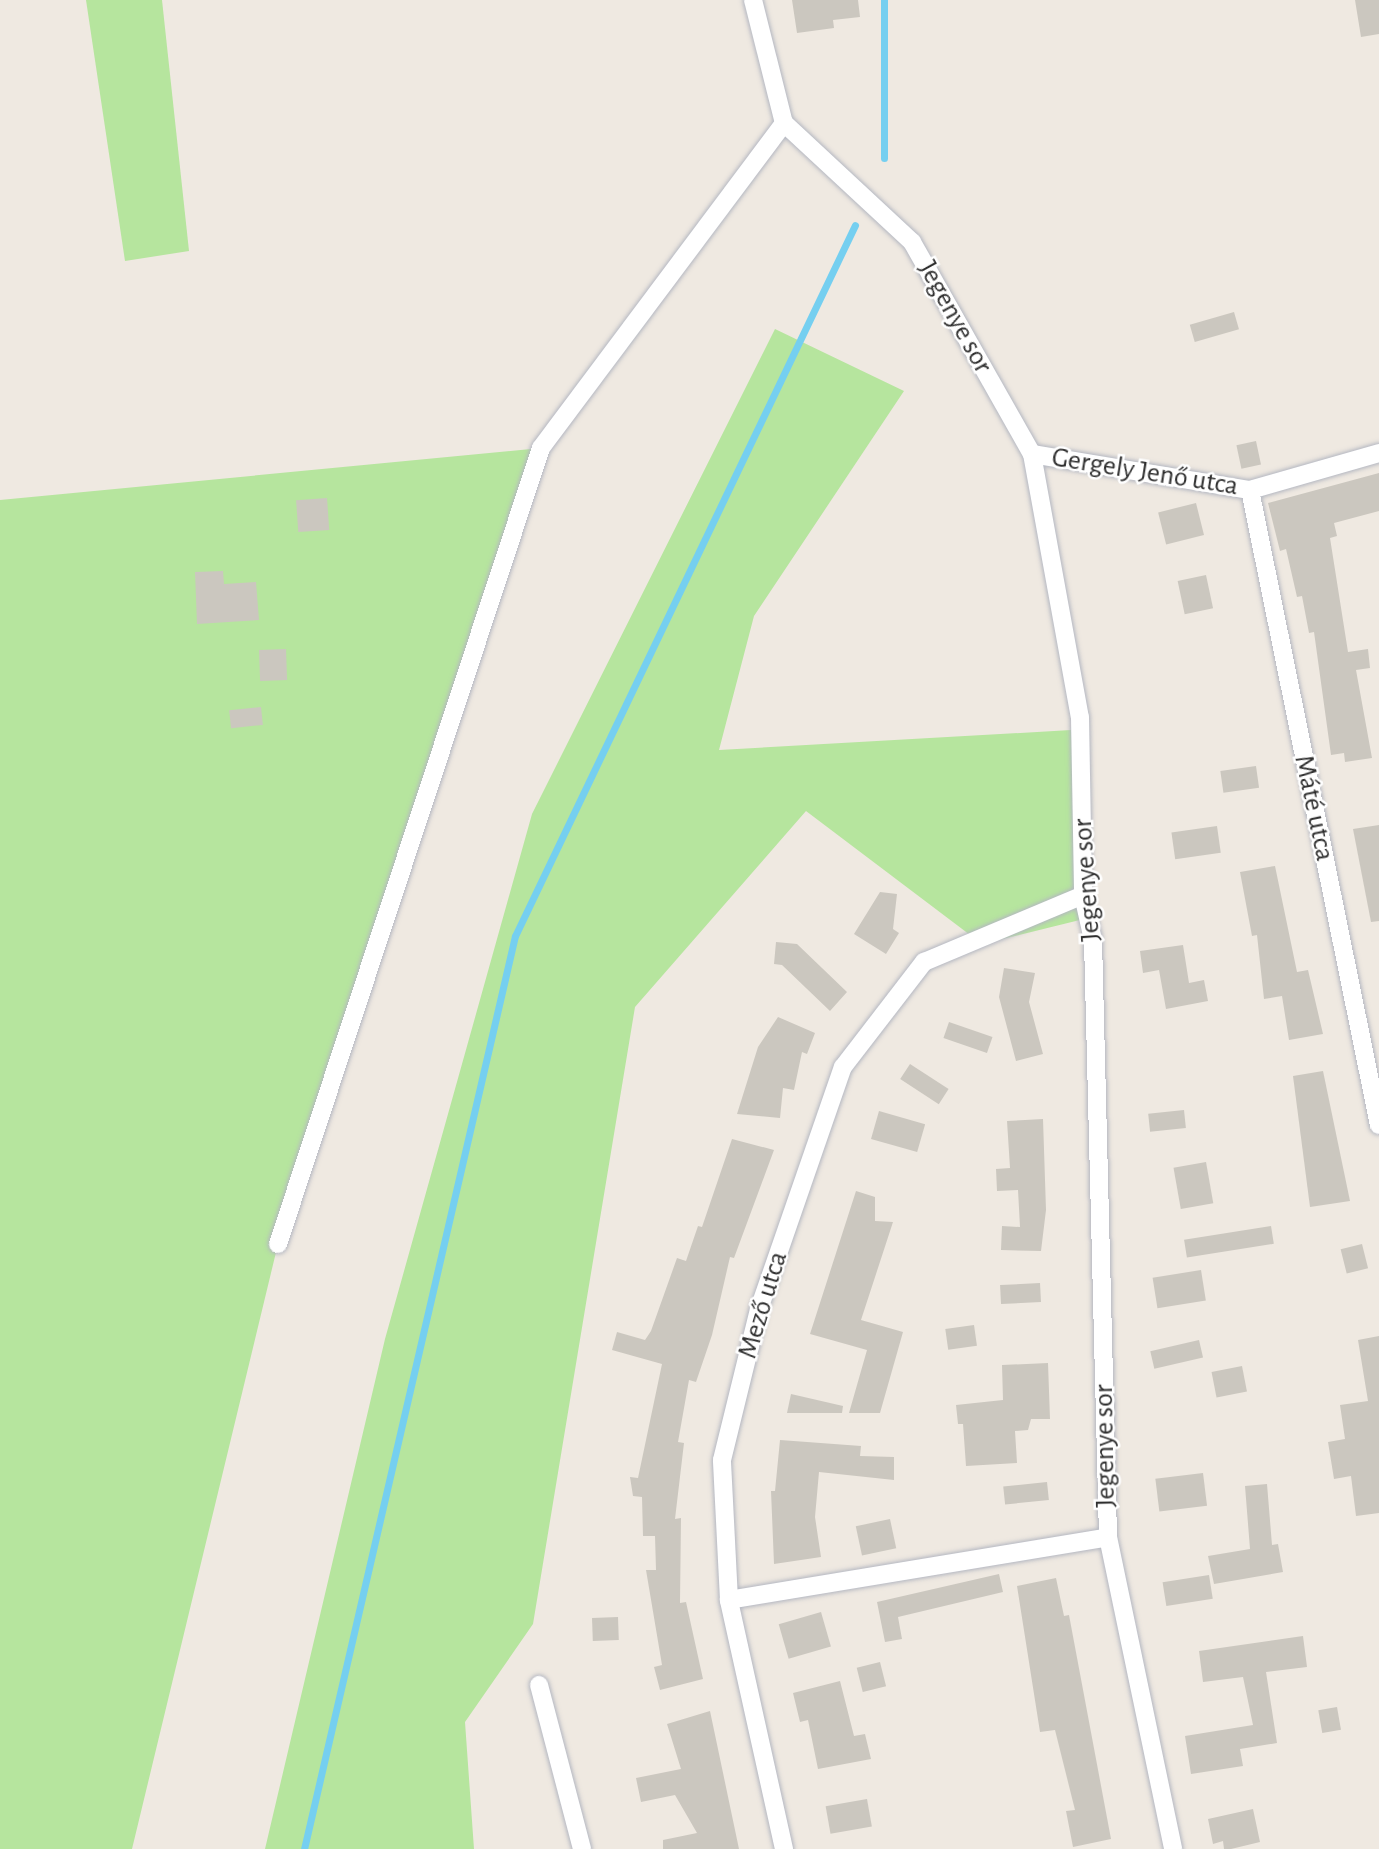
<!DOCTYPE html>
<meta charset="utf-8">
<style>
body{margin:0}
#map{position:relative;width:1379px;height:1849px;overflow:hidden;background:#efe9e1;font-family:"Alegreya Sans",sans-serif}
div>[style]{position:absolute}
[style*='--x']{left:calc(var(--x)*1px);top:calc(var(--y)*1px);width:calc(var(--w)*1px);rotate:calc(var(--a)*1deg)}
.green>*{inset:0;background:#b6e59e}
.stream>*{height:7px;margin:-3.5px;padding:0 3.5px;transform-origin:3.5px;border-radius:3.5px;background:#75cff0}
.building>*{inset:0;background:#cbc7bf;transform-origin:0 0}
.roads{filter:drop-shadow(0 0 2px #b4b7c1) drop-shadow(0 0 2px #b4b7c1)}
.street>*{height:18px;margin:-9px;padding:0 9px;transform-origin:9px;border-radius:9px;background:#fff}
span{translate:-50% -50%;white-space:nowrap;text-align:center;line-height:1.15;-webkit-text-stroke:5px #fff;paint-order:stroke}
.street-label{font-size:28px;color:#2e2e2e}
</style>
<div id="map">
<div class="green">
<i style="clip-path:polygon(86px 0,162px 0,189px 251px,125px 261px)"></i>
<i style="clip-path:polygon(775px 329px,904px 391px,754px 616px,719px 750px,1071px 730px,1092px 917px,982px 944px,806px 811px,635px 1007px,533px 1624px,465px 1722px,474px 1849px,265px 1849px,385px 1339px,532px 814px)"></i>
<i style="clip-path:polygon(541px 448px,278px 1244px,132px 1849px,0 1849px,0 500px)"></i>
</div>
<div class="stream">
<i style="--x:884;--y:158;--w:158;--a:-90"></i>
<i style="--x:304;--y:1849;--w:937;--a:-76.99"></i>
<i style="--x:515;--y:936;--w:788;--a:-64.44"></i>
</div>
<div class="building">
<i style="clip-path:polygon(792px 0,858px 0,860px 17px,833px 20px,834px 28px,797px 33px)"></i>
<i style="clip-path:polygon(1355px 0,1379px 0,1379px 34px,1361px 37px)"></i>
<i style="left:1234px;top:312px;width:18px;height:46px;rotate:74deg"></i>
<i style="left:1256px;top:441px;width:24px;height:20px;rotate:78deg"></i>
<i style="clip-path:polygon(1379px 473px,1379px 511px,1334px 523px,1337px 536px,1330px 538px,1348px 652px,1368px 649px,1370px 668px,1356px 670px,1372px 758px,1345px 762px,1344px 753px,1331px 755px,1314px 632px,1309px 633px,1302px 596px,1297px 597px,1286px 549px,1280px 551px,1268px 503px)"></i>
<i style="left:327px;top:498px;width:32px;height:31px;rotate:86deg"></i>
<i style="left:1196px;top:503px;width:33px;height:39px;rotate:76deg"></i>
<i style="clip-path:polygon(223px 571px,224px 584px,256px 582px,259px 620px,197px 624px,195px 572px)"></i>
<i style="left:1206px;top:575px;width:34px;height:29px;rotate:78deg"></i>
<i style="left:286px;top:649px;width:31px;height:27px;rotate:88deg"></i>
<i style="left:261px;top:707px;width:18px;height:32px;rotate:84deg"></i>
<i style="left:1256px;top:766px;width:22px;height:36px;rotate:82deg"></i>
<i style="clip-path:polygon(1379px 825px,1379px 921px,1371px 922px,1353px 829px)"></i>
<i style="left:1217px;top:826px;width:27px;height:46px;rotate:82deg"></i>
<i style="clip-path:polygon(1275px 866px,1297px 972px,1308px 970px,1323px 1034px,1289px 1040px,1282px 996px,1264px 999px,1257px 935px,1252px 936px,1240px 872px)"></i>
<i style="clip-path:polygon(880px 892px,897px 894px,893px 929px,899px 933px,886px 954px,854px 934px)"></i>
<i style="clip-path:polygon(776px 942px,797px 944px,847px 992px,830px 1011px,782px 965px,774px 964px)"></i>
<i style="clip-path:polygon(1183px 945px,1189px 983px,1204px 980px,1208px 1001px,1166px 1009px,1159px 970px,1143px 973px,1140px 951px)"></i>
<i style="clip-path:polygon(1004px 968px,1035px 973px,1029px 1002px,1043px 1054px,1016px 1061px,999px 997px)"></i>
<i style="clip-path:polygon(778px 1017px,815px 1033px,807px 1054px,802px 1052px,794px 1090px,783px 1088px,780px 1118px,737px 1114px,758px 1047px)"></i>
<i style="left:949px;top:1022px;width:46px;height:17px;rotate:19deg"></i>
<i style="left:910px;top:1064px;width:46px;height:18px;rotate:33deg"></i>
<i style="clip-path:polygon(1323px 1071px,1350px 1201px,1310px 1207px,1293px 1076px)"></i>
<i style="left:1184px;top:1110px;width:18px;height:36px;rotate:84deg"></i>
<i style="left:879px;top:1111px;width:48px;height:29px;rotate:16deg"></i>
<i style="clip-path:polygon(1043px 1119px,1046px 1210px,1041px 1251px,1001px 1250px,1002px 1226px,1020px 1227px,1018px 1190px,997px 1191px,996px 1169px,1010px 1168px,1007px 1121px)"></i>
<i style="clip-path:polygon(732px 1139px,774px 1150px,734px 1258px,730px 1257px,712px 1335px,696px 1382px,689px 1380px,678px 1442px,684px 1443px,675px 1519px,681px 1518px,680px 1603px,686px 1602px,703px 1679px,660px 1690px,654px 1667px,662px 1665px,646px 1570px,656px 1570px,655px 1536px,643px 1536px,642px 1497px,633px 1496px,630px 1477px,638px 1478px,662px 1364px,612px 1350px,617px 1332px,645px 1340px,651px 1331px,677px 1258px,686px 1261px,698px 1226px,702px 1227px)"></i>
<i style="left:1206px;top:1162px;width:42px;height:33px;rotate:80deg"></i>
<i style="clip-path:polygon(856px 1191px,875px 1197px,875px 1221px,893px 1222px,861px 1320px,903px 1332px,880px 1413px,849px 1413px,867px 1350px,810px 1334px)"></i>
<i style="left:1271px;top:1226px;width:18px;height:88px;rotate:81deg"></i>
<i style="left:1362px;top:1244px;width:25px;height:22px;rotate:76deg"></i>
<i style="left:1201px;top:1270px;width:31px;height:49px;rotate:81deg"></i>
<i style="left:1040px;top:1283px;width:19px;height:40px;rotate:87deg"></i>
<i style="left:974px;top:1325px;width:21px;height:29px;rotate:82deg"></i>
<i style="clip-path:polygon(1379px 1336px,1379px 1513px,1356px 1516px,1351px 1476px,1334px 1479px,1328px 1442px,1345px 1439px,1340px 1405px,1368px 1401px,1358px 1340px)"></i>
<i style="left:1199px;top:1340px;width:18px;height:50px;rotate:77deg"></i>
<i style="clip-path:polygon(1048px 1363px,1050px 1419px,1031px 1419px,1028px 1430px,1015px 1431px,1017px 1463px,966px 1466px,963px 1424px,958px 1424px,956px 1405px,1003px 1400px,1002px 1365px)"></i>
<i style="left:1242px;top:1366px;width:26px;height:31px;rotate:79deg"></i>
<i style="clip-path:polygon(791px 1394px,843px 1406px,842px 1413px,787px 1413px)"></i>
<i style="clip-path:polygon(780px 1440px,861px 1446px,860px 1456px,894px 1457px,894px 1480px,819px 1472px,815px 1517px,821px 1557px,774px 1564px,771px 1491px,775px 1491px)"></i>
<i style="left:1203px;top:1473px;width:33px;height:48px;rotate:83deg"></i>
<i style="left:1047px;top:1482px;width:18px;height:44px;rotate:84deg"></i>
<i style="clip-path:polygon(1267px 1484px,1272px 1545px,1278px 1544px,1283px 1572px,1214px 1584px,1208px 1556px,1250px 1549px,1245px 1486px)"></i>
<i style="left:890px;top:1519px;width:30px;height:35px;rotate:78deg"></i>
<i style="clip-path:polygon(999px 1574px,1003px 1592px,898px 1617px,902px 1639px,885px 1642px,877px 1602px)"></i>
<i style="left:1209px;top:1575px;width:24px;height:47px;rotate:81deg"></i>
<i style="clip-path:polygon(1056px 1578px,1064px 1616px,1069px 1615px,1111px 1839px,1073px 1847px,1066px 1811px,1075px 1810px,1055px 1730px,1040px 1732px,1017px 1586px)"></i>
<i style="left:821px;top:1612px;width:36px;height:44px;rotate:74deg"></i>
<i style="left:618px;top:1617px;width:23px;height:26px;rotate:88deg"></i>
<i style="clip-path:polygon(1303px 1636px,1307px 1667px,1266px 1672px,1277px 1743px,1240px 1749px,1243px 1766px,1191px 1774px,1185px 1736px,1253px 1725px,1243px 1677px,1203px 1682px,1199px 1651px)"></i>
<i style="left:880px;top:1662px;width:25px;height:24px;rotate:76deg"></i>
<i style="clip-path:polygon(840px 1681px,854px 1736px,865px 1734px,871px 1759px,818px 1769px,808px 1720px,800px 1722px,793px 1693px)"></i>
<i style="left:1337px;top:1707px;width:23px;height:19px;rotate:80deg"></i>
<i style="clip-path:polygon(710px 1711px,739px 1849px,663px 1849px,663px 1840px,697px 1833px,675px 1795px,641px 1802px,636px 1778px,681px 1769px,667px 1724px)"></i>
<i style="left:867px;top:1799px;width:28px;height:42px;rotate:80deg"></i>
<i style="clip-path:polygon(1253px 1809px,1260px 1842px,1231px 1849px,1224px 1849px,1223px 1841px,1213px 1844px,1208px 1819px)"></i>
</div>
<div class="roads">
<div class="street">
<i style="--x:753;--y:0;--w:127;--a:75.9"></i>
<i style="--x:784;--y:123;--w:175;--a:42.9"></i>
<i style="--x:912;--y:242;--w:244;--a:60.5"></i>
<i style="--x:1032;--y:454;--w:267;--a:79.7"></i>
<i style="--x:1080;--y:717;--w:178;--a:89"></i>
<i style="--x:1083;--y:895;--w:46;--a:77.5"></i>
<i style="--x:1093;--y:940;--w:597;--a:88.56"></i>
<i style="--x:1108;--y:1537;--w:319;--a:78.2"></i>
<i style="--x:1032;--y:454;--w:221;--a:9.4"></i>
<i style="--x:1250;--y:490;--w:134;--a:-16"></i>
<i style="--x:1250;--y:490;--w:648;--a:78.52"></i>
<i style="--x:278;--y:1244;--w:838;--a:-71.72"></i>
<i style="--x:541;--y:448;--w:406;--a:-53.2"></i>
<i style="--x:729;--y:1600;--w:384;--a:-9.4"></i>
<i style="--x:539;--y:1685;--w:170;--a:75.3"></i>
<i style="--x:784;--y:1849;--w:255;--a:-102.5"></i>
<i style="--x:729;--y:1600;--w:140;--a:-92.9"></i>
<i style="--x:722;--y:1460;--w:155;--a:-76.2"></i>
<i style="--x:759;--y:1309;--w:256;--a:-70.9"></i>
<i style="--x:843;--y:1067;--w:133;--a:-52.4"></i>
<i style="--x:924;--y:962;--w:173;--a:-22.8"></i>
</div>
</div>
<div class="street-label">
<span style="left:955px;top:317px;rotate:61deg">Jegenye sor</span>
<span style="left:1145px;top:472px;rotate:9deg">Gergely Jenő utca</span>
<span style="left:1314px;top:808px;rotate:78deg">Máté utca</span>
<span style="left:1087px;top:880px;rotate:-94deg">Jegenye sor</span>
<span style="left:763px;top:1305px;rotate:-73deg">Mező utca</span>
<span style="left:1105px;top:1446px;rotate:-91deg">Jegenye sor</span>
</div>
</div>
